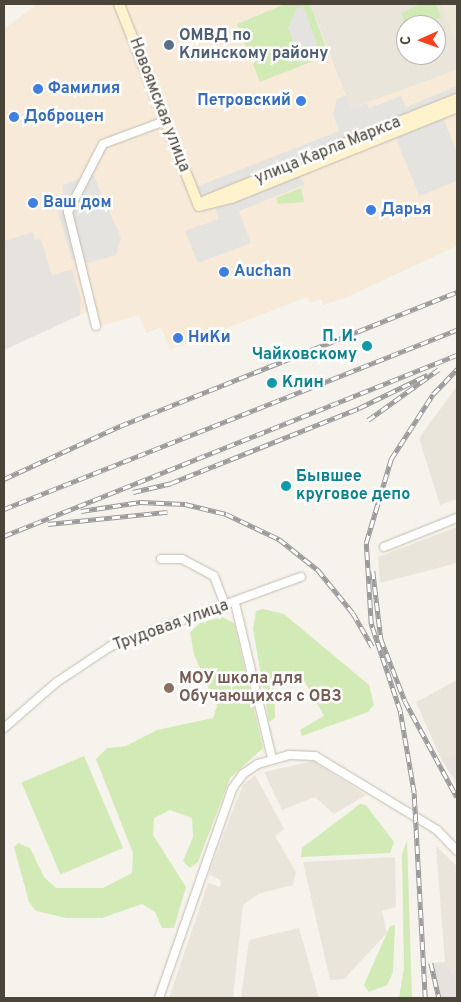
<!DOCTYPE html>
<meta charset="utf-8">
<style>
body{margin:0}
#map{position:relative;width:461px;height:1002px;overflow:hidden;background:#f6f3ec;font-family:Overpass,sans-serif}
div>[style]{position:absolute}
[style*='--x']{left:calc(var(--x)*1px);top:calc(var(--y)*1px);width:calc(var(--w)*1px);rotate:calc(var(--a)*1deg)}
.residential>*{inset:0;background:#eae5da}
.commercial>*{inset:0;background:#f7ead8}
.industrial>*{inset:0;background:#e6e2dd}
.education>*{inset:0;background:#efe8d6}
.green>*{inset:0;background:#d2eab5;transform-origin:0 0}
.parking>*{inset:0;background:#e5e3e0}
.roads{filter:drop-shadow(0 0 1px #c2bbae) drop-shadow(0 0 1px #c2bbae)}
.street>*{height:8px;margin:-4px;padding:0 4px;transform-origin:4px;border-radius:4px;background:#fff}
.secondary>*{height:10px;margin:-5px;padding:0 5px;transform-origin:5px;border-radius:5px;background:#fff3cd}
.rail>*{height:4.5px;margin-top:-2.25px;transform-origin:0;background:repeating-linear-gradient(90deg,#fff 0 8px,#9a9a9a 0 16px);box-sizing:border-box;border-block:1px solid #9a9a9a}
.dots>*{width:14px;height:14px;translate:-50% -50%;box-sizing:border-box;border:2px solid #fff;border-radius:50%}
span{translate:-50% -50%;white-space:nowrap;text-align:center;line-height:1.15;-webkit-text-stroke:5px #fff;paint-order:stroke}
.service-label{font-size:16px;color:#4e5e75;font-weight:700}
.left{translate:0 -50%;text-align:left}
.shop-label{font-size:16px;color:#366cbe;font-weight:700}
.right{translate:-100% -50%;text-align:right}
.street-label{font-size:16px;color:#4b4439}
.culture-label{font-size:16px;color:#0d838f;font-weight:700}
.education-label{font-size:16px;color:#785e54;font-weight:700}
.frame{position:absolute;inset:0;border:5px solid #4b4439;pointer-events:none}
.north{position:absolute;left:396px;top:15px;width:50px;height:50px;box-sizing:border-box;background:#fff;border:1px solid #b7b4b0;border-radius:50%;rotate:268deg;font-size:14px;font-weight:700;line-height:20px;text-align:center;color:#4b4439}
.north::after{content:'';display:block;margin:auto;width:18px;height:22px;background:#fc3f1d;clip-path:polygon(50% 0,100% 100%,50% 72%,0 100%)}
</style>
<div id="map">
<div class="residential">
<i style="clip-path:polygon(evenodd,310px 4px,457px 4px,457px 70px,351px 109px,310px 4px,406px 25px,436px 25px,436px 55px,406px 55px,406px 25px)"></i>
<i style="clip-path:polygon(457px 386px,457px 499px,440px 505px,419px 438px)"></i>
<i style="clip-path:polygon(457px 527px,457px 563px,380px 583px,378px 557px)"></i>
<i style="clip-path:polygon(457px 680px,457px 754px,441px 759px,416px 702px)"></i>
<i style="clip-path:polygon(313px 761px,366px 795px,334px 814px,315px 797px,282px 810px,264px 772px)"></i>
<i style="clip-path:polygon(255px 775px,284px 829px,275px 836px,296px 872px,293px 885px,258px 894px,243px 905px,233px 998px,169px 998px,208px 883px,220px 887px,221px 881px,209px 874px,230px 817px,243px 785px)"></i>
<i style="clip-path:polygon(436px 846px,457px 866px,457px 980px,445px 962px)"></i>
<i style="clip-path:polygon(395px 857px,396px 907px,382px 911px,387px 933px,344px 979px,330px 980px,303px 862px)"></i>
<i style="clip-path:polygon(299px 928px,319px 998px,241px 998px,249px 940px)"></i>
</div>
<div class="commercial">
<i style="clip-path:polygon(37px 4px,285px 4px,237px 24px,261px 82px,329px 55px,351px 108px,457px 70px,457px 246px,345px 298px,323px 305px,321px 299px,310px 303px,307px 297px,170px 350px,161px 327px,146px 333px,139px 315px,100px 326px,96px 309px,80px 315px,72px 269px,52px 275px,41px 239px,35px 241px,33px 233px,4px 241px,4px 29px)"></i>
</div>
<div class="industrial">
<i style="clip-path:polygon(33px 232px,35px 240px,41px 239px,52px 275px,72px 269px,81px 300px,80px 315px,4px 350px,4px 241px)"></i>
<i style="clip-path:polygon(457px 754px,457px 784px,441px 759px)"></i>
<i style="clip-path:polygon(445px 962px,457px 980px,457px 998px,436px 998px,431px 963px)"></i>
</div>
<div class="education">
<i style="clip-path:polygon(441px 4px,457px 4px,457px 38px,455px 39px)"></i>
</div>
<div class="green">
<i style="clip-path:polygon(285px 4px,310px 4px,329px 55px,260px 82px,237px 24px)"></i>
<i style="clip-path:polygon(422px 4px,436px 4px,441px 18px,406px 27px,401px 13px)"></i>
<i style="clip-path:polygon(301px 188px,304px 202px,278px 204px,276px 198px)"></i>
<i style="clip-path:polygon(263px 609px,284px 614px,369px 685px,374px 705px,368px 712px,302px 736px,300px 730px,324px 716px,300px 673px,274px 683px,275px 718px,269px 722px,253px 629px,256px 611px)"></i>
<i style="clip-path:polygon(222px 617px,234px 623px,263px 748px,230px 778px,198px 862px,190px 868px,183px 861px,193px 837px,192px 818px,170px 810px,154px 818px,153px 835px,186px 887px,174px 928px,162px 928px,155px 912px,142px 904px,102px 918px,66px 918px,36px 911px,29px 902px,14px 847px,18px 843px,30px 848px,44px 877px,56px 888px,103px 888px,132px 873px,133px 853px,96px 759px,107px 748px,126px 746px,157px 730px,213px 718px,217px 706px,194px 655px,190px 632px,200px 623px)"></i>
<i style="left:84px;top:756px;width:100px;height:68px;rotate:67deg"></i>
<i style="clip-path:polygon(360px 804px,366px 805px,394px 842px,390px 853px,301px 857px,302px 848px)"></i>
<i style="clip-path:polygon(407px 840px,412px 997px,399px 998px,404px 968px,402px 855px)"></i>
<i style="clip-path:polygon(395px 925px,393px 972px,387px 985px,369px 992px,364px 985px,390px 926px)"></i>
</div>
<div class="parking">
<i style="clip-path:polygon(303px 6px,321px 55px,301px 63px,288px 28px,297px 8px)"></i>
<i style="clip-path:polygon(457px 86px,457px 98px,208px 197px,202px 197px,196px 187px,339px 131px,333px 114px,337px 99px,346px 95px,351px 108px,367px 103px,369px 108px,401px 96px,406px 107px)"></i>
<i style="clip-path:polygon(443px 118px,457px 152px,457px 181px,419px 196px,396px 138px)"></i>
<i style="clip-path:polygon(93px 174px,121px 238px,116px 255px,84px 264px,81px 257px,72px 260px,57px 210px,65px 203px,62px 185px)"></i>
<i style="clip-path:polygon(300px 174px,304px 185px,239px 211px,251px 243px,198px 263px,185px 231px,219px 219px,215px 208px)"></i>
</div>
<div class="roads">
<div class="street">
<i style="--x:96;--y:326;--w:117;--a:-103.8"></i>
<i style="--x:68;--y:212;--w:76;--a:-62.8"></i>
<i style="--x:103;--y:144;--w:66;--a:-20.4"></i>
<i style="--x:384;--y:547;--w:79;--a:-21.7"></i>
<i style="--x:161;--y:559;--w:21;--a:0"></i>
<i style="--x:182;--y:559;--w:36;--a:28"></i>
<i style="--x:214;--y:576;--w:33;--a:69"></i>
<i style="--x:235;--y:603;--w:159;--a:76.6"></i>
<i style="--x:4;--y:728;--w:70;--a:-41"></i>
<i style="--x:57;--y:682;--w:65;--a:-33.7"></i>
<i style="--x:111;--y:646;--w:202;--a:-20"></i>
<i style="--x:159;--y:998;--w:221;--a:-70.7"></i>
<i style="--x:232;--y:789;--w:19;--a:-54"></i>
<i style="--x:243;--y:774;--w:18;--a:-34"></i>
<i style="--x:258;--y:764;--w:32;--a:-16"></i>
<i style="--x:289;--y:755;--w:26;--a:2"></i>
<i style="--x:315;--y:756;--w:143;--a:31.2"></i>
<i style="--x:437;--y:830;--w:29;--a:46"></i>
</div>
<div class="secondary">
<i style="--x:119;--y:4;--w:217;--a:68.4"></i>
<i style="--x:199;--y:206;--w:33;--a:-14"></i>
<i style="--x:231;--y:198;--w:244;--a:-21.9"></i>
<i style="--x:311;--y:157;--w:157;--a:-21.7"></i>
<i style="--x:205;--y:201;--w:93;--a:-22.1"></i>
</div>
</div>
<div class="rail">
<i style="--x:368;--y:420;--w:87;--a:-35.7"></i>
<i style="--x:4;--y:479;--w:128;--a:-24.6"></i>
<i style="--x:120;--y:426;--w:363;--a:-21.7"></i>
<i style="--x:133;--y:492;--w:39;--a:-13"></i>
<i style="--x:171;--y:483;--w:202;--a:-21.7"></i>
<i style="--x:359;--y:408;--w:76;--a:-25.9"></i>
<i style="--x:4;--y:509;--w:487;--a:-21.6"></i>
<i style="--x:81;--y:511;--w:60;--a:-8.7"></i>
<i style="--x:140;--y:502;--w:45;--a:2.5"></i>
<i style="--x:185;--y:504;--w:42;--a:13.7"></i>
<i style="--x:226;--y:514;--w:59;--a:25.3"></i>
<i style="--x:279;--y:539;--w:50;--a:38.5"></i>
<i style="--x:318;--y:570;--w:55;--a:50.9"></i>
<i style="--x:353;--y:613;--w:39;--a:60"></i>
<i style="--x:48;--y:524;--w:120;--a:-5.8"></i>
<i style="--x:4;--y:536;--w:488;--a:-21.8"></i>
<i style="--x:373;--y:571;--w:68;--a:83.3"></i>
<i style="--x:381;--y:639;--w:66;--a:68.8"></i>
<i style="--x:405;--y:701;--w:109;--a:61.6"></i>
<i style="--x:431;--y:963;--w:36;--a:77"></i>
<i style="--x:425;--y:998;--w:205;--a:-93.1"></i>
<i style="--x:414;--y:793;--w:83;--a:-99.7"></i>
<i style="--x:400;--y:711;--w:92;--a:-108.4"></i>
<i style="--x:371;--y:624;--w:81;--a:-93.5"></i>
<i style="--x:366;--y:543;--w:88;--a:-73.4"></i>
<i style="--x:391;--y:459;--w:77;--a:-57.1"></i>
<i style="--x:433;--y:394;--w:35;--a:-46"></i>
</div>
<div class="dots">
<i style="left:169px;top:45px;background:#5c6f8a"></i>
<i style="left:38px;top:89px;background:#3f7fe0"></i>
<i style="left:301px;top:101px;background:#3f7fe0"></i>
<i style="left:14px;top:117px;background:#3f7fe0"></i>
<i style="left:33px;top:203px;background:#3f7fe0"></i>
<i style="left:371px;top:210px;background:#3f7fe0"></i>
<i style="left:224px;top:272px;background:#3f7fe0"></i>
<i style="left:178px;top:338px;background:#3f7fe0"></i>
<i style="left:367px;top:346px;background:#0f9aa8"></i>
<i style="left:272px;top:383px;background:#0f9aa8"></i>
<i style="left:286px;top:486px;background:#0f9aa8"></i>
<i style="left:169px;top:688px;background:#8d6e63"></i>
</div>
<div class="service-label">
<span class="left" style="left:179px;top:45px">ОМВД по<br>Клинскому району</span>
</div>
<div class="shop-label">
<span class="left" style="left:48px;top:89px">Фамилия</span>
<span class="right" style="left:291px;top:101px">Петровский</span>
<span class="left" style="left:24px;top:117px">Доброцен</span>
<span class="left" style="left:43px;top:203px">Ваш дом</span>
<span class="left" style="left:381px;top:210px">Дарья</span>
<span class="left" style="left:234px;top:272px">Auchan</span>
<span class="left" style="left:188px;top:338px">НиКи</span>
</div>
<div class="street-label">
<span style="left:159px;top:105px;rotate:69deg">Новоямская улица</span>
<span style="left:328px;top:151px;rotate:-22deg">улица Карла Маркса</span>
<span style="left:171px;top:626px;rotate:-20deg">Трудовая улица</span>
</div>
<div class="culture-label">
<span class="right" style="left:357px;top:346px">П. И.<br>Чайковскому</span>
<span class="left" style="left:282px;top:383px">Клин</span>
<span class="left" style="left:296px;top:486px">Бывшее<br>круговое депо</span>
</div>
<div class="education-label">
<span class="left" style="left:179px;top:688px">МОУ школа для<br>Обучающихся с ОВЗ</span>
</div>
<div class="frame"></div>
<div class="north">С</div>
</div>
